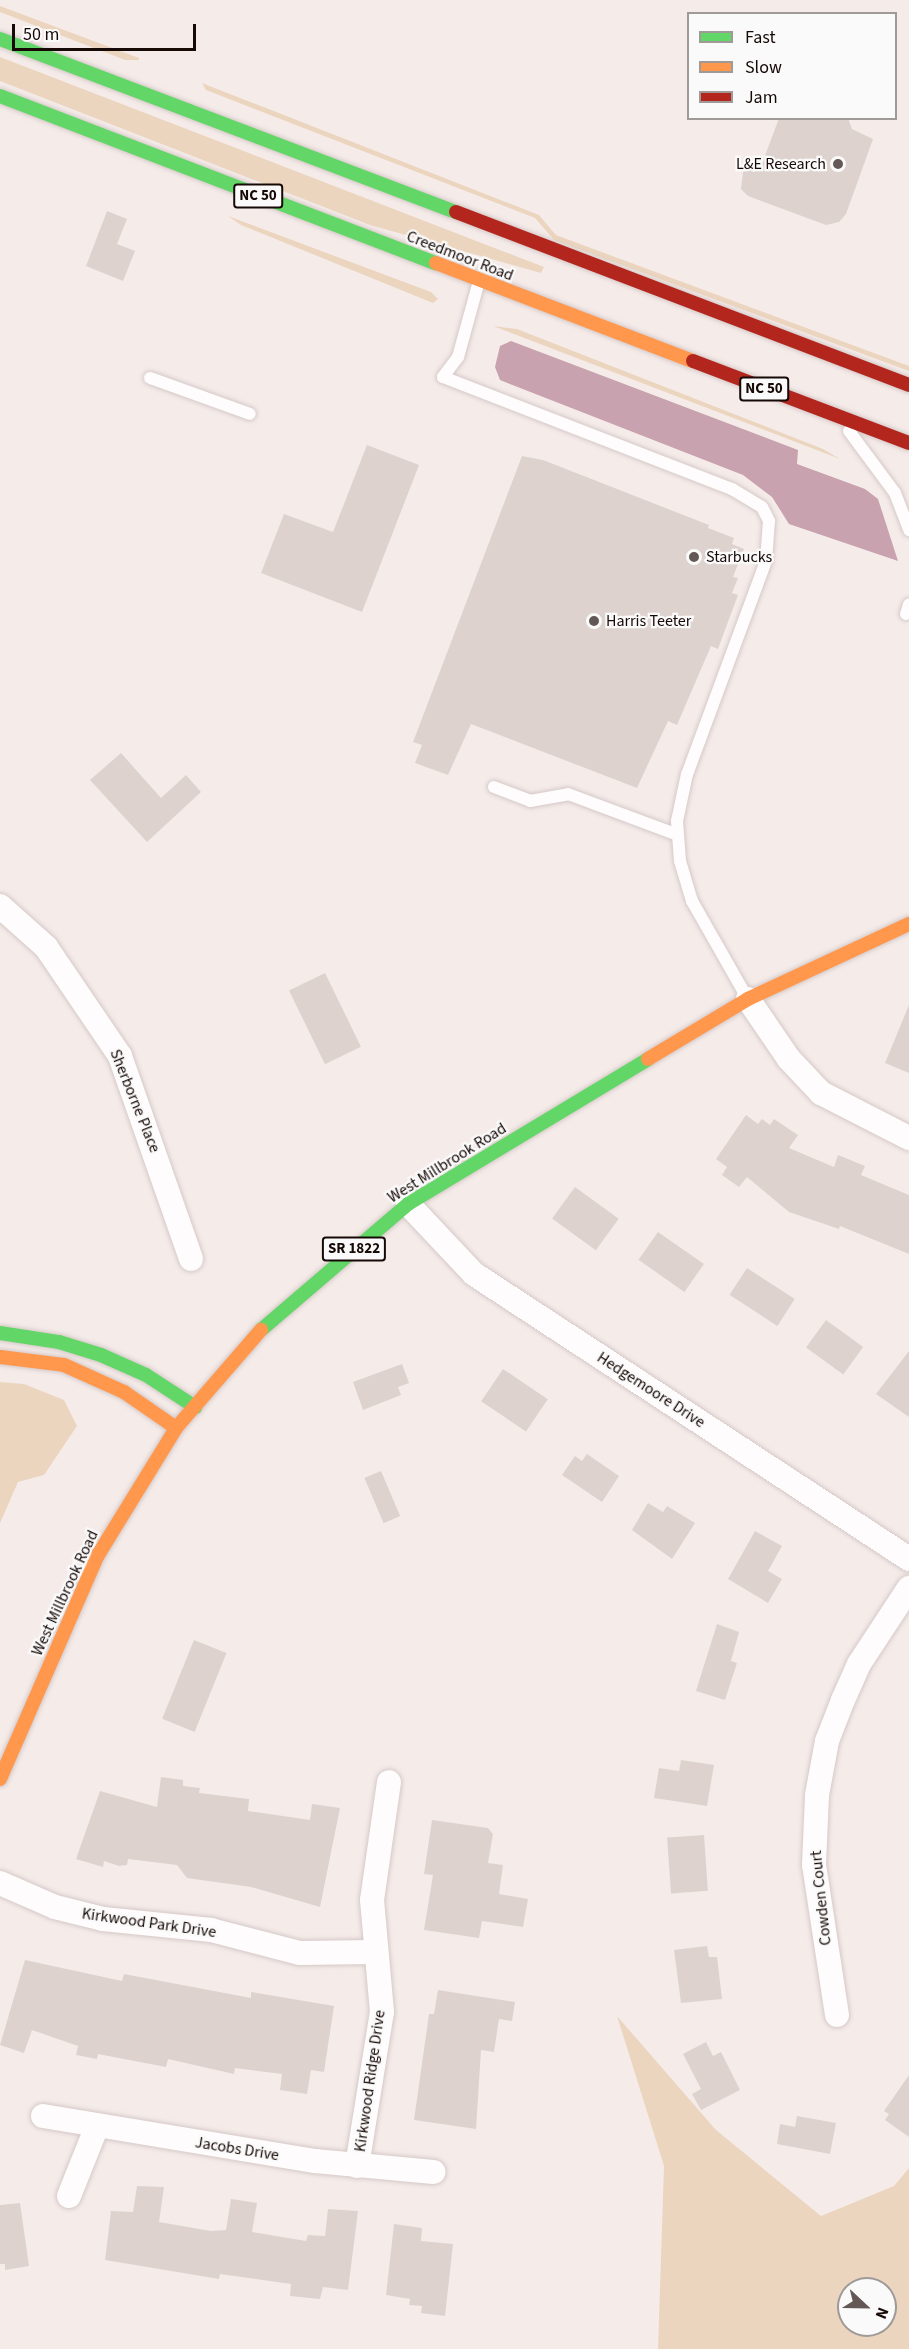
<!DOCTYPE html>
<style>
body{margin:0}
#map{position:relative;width:909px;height:2349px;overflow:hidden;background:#f5ecea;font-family:"Source Sans 3",sans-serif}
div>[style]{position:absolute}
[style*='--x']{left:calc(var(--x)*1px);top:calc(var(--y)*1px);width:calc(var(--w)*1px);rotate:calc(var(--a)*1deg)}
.green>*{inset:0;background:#ecd5bf}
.water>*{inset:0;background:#c8a2ae}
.building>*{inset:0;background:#ddd2ce;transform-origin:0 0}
.roads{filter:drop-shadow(0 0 2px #d5c9c7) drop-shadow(0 0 2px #d5c9c7)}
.lane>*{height:12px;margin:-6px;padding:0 6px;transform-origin:6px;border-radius:6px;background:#fefcfc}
.street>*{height:24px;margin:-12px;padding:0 12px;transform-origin:12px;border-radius:12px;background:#fefcfc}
.fast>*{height:14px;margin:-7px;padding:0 7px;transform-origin:7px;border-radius:7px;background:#63d668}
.slow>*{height:14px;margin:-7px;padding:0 7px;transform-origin:7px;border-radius:7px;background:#ff974d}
.jam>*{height:14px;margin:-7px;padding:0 7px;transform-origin:7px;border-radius:7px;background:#b3261e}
.dots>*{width:16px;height:16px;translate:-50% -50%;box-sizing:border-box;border:3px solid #fafafa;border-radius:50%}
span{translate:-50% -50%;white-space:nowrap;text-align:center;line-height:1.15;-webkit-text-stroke:4.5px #fafafa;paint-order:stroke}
.shield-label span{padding:2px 4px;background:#fafafa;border:2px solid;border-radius:4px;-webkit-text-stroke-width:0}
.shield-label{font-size:15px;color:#160906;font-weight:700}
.poi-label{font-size:16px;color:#160906}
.right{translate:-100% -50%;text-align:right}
.left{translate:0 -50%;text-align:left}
.street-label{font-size:16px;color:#160906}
.legend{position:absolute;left:687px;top:12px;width:210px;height:108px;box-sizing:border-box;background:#fafafa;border:2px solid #9f9a98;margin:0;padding:8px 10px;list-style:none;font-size:18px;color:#160906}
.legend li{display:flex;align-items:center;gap:12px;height:30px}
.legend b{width:30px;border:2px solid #9f9a98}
.north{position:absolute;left:837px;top:2277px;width:60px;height:60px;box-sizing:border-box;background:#fafafa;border:2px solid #9f9a98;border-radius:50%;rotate:112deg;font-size:16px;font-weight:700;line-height:24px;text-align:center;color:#160906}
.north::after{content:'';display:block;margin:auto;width:21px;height:27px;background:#645856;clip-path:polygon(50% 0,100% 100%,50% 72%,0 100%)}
.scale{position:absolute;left:12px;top:24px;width:184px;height:27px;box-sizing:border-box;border:3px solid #160906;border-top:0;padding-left:8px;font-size:18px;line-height:21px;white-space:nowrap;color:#160906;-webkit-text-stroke:4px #fafafa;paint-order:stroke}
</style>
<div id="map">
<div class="green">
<i style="clip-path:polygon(0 6px,139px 58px,139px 60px,125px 60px,0 12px)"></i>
<i style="clip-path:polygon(0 57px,544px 267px,541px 273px,370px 225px,0 81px)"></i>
<i style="clip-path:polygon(202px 83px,539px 215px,556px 235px,909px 366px,909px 371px,554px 240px,535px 218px,206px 90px)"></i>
<i style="clip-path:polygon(228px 216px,431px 292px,438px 299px,433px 303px,241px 225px)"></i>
<i style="clip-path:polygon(493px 326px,517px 329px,823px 449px,840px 459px)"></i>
<i style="clip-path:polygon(0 1382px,24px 1384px,64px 1400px,77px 1426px,44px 1475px,18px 1482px,0 1523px)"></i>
<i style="clip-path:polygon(evenodd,617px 2016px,716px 2130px,821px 2216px,894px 2186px,909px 2168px,909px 2349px,658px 2349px,664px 2166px,617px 2016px,849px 2289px,885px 2289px,885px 2325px,849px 2325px,849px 2289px)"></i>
</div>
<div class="water">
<i style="clip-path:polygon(511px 341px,798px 450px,797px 464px,865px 489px,878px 499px,898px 561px,789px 524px,772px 497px,743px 475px,500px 380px,495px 367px,500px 346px)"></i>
</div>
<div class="building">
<i style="clip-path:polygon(779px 118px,848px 118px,852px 129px,873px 139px,846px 214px,839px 222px,826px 225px,748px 196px,741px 189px,743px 172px,762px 164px)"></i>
<i style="clip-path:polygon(107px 211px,127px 219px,117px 244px,135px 251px,123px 281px,86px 266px)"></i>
<i style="clip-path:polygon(367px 445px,419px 465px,362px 612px,261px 573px,284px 514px,333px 532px)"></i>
<i style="clip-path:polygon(522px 456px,543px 460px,709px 525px,708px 528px,734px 538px,732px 544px,744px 549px,733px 577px,738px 578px,732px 593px,738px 595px,718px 649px,711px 646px,677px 725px,668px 721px,637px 788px,471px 724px,448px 775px,415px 763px,422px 745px,413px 742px)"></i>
<i style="clip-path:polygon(121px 753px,161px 798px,186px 775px,201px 792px,147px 842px,90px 780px)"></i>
<i style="left:325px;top:973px;width:82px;height:40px;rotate:64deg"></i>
<i style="clip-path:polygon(909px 1005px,909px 1073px,885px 1063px)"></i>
<i style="clip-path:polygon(746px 1115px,758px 1124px,762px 1119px,770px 1125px,774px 1119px,798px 1135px,789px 1148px,834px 1167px,838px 1155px,865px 1166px,861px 1175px,909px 1195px,909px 1254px,840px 1226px,839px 1229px,789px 1212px,747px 1177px,739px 1187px,722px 1175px,727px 1167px,716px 1159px)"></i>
<i style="left:575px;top:1187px;width:54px;height:39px;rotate:36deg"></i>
<i style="left:658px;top:1232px;width:56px;height:34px;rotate:35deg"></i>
<i style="left:747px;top:1268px;width:57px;height:32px;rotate:33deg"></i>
<i style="left:826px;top:1320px;width:46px;height:34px;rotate:36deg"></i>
<i style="clip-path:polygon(909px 1351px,909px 1417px,876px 1394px)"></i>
<i style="clip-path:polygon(402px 1364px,409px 1383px,398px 1387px,401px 1395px,363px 1410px,353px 1382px)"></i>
<i style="left:503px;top:1369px;width:54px;height:39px;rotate:34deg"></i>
<i style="clip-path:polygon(587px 1454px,619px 1476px,602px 1502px,562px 1475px,575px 1456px,582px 1461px)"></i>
<i style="left:381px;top:1471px;width:49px;height:18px;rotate:67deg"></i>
<i style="clip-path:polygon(648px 1503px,663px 1512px,667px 1506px,695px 1523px,672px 1559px,632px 1530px)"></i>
<i style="clip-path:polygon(755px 1531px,782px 1546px,768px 1571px,782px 1579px,768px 1603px,728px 1579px)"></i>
<i style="clip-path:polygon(717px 1624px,739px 1632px,731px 1661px,737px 1663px,725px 1700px,696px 1691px)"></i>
<i style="left:194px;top:1640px;width:35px;height:85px;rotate:22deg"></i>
<i style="clip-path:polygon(681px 1760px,714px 1765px,707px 1806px,654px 1798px,659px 1768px,679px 1771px)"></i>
<i style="clip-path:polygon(161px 1777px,183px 1780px,183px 1786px,200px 1788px,199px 1793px,249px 1799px,248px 1811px,310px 1820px,312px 1804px,340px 1808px,320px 1907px,251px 1887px,187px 1878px,177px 1865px,128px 1859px,127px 1865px,119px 1866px,104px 1861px,103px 1867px,76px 1859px,100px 1791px,157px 1807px)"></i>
<i style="clip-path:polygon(432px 1820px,488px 1828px,493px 1834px,488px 1863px,503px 1865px,499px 1894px,528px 1899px,523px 1927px,482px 1921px,479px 1938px,424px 1930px,433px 1875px,424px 1874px)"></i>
<i style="left:704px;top:1835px;width:56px;height:37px;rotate:86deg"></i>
<i style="clip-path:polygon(707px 1946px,709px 1957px,717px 1957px,722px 1999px,681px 2003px,674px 1950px)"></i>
<i style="clip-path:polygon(25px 1960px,122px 1981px,124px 1974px,251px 1998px,251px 1992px,334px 2006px,324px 2072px,311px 2070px,307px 2094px,280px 2090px,282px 2074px,235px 2068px,234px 2074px,168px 2059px,166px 2067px,98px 2054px,97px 2059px,76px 2055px,78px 2046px,32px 2030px,24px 2053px,0 2045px)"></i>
<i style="clip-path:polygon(438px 1990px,515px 2002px,512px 2021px,499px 2019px,494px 2052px,481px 2050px,476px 2129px,414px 2120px,429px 2014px,434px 2014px)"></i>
<i style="clip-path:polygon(706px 2042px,713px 2056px,721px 2052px,740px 2090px,701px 2110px,692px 2094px,701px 2089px,683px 2054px)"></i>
<i style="clip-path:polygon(909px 2075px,909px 2137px,885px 2120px,889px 2114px,884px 2111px)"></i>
<i style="clip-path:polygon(797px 2116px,836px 2123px,830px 2154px,777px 2144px,780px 2124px,795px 2127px)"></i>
<i style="clip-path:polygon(137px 2186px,164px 2187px,159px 2222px,211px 2231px,226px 2230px,231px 2199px,257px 2203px,252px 2232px,306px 2241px,308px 2235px,325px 2236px,328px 2209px,358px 2211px,348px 2290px,323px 2287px,320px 2299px,290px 2296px,291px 2284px,220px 2274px,219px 2279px,105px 2260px,111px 2211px,133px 2212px)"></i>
<i style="clip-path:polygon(20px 2203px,29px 2266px,5px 2270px,5px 2264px,0 2264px,0 2205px)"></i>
<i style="clip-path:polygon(394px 2224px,422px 2228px,421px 2241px,453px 2244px,445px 2316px,421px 2313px,422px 2306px,409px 2305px,410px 2299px,386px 2295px)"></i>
</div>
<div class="roads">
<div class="lane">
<i style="--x:479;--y:281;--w:79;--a:105.4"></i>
<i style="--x:458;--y:357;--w:25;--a:127"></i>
<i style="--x:443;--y:377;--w:310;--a:21.2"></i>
<i style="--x:732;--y:489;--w:35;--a:31"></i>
<i style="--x:762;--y:507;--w:16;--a:63"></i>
<i style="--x:769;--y:521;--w:40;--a:94.3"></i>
<i style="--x:766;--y:561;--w:227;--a:110.3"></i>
<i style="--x:687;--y:774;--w:48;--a:102"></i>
<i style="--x:677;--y:821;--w:40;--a:85.7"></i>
<i style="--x:680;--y:861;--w:42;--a:73.3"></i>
<i style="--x:692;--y:901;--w:113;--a:60.3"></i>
<i style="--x:150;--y:378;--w:106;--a:19.8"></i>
<i style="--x:849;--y:431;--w:77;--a:53.4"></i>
<i style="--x:895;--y:493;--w:40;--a:69"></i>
<i style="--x:906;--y:614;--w:10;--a:-73"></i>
<i style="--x:494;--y:787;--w:39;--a:21"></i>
<i style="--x:530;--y:801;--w:39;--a:-10"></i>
<i style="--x:568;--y:794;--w:117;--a:20.4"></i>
</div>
<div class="street">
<i style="--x:0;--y:906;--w:62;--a:41.7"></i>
<i style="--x:46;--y:947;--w:132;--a:55.8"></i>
<i style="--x:120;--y:1056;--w:215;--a:70.7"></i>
<i style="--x:748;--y:999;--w:73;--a:55.7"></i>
<i style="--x:789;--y:1059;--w:47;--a:46.7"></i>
<i style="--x:821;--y:1093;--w:99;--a:27.1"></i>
<i style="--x:408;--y:1204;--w:96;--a:46.7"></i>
<i style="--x:474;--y:1274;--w:520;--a:33.23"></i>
<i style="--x:0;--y:1883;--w:60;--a:23.6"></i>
<i style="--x:55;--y:1907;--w:49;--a:14"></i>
<i style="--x:103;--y:1919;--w:109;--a:5.8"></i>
<i style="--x:211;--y:1930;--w:92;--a:14.5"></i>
<i style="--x:300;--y:1953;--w:73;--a:-0.8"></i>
<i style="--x:837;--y:2015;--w:152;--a:-98.7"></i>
<i style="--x:814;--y:1865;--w:70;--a:-87.5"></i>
<i style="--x:817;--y:1795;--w:55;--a:-79.5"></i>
<i style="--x:827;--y:1741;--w:44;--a:-68.7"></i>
<i style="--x:843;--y:1700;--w:39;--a:-66"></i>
<i style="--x:859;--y:1664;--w:91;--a:-56.7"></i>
<i style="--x:43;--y:2116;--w:276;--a:9.4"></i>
<i style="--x:315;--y:2161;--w:119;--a:5.3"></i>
<i style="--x:357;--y:2166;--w:156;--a:-80.8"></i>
<i style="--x:382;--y:2012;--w:112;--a:-95.1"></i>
<i style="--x:372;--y:1900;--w:119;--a:-81.8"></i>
<i style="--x:69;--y:2196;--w:75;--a:-68.2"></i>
</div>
<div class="fast">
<i style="--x:0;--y:39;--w:488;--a:20.8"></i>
<i style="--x:0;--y:96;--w:467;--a:21"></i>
<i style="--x:261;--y:1330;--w:194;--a:-40.6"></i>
<i style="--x:408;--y:1204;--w:280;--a:-31.1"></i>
<i style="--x:0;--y:1333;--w:60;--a:8.7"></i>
<i style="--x:59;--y:1342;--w:44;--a:17.2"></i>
<i style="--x:101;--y:1355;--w:49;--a:24"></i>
<i style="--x:146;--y:1375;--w:59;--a:33.1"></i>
</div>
<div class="slow">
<i style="--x:436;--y:263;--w:275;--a:20.9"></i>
<i style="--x:648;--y:1059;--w:117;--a:-31"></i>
<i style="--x:748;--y:999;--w:178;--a:-25"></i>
<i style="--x:0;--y:1357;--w:64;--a:7.1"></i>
<i style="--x:64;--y:1365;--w:66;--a:24.2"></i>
<i style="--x:124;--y:1392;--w:63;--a:34.7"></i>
<i style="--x:0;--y:1779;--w:244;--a:-66.4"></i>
<i style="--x:98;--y:1555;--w:149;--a:-58.4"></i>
<i style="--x:176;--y:1428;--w:130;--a:-49.1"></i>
</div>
<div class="jam">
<i style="--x:456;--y:212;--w:485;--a:20.9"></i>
<i style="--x:693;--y:361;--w:231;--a:20.8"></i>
</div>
</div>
<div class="dots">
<i style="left:838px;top:164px;background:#645856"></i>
<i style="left:694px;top:557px;background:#645856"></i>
<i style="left:594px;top:621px;background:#645856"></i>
</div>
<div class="shield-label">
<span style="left:258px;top:196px">NC 50</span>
<span style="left:764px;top:389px">NC 50</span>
<span style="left:354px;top:1249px">SR 1822</span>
</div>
<div class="poi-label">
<span class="right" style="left:826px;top:164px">L&amp;E Research</span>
<span class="left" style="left:706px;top:557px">Starbucks</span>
<span class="left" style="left:606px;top:621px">Harris Teeter</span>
</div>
<div class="street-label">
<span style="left:460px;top:256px;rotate:21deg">Creedmoor Road</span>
<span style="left:135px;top:1101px;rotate:68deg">Sherborne Place</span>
<span style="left:447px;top:1163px;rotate:-32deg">West Millbrook Road</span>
<span style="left:651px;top:1390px;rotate:33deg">Hedgemoore Drive</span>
<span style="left:65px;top:1593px;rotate:-65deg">West Millbrook Road</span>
<span style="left:821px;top:1898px;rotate:-96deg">Cowden Court</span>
<span style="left:149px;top:1923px;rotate:8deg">Kirkwood Park Drive</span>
<span style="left:370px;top:2081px;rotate:-82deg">Kirkwood Ridge Drive</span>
<span style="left:237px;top:2149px;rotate:9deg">Jacobs Drive</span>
</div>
<ul class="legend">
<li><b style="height:8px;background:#63d668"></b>Fast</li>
<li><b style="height:8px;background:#ff974d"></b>Slow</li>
<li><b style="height:8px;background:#b3261e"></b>Jam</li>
</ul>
<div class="north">N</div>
<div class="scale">50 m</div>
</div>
